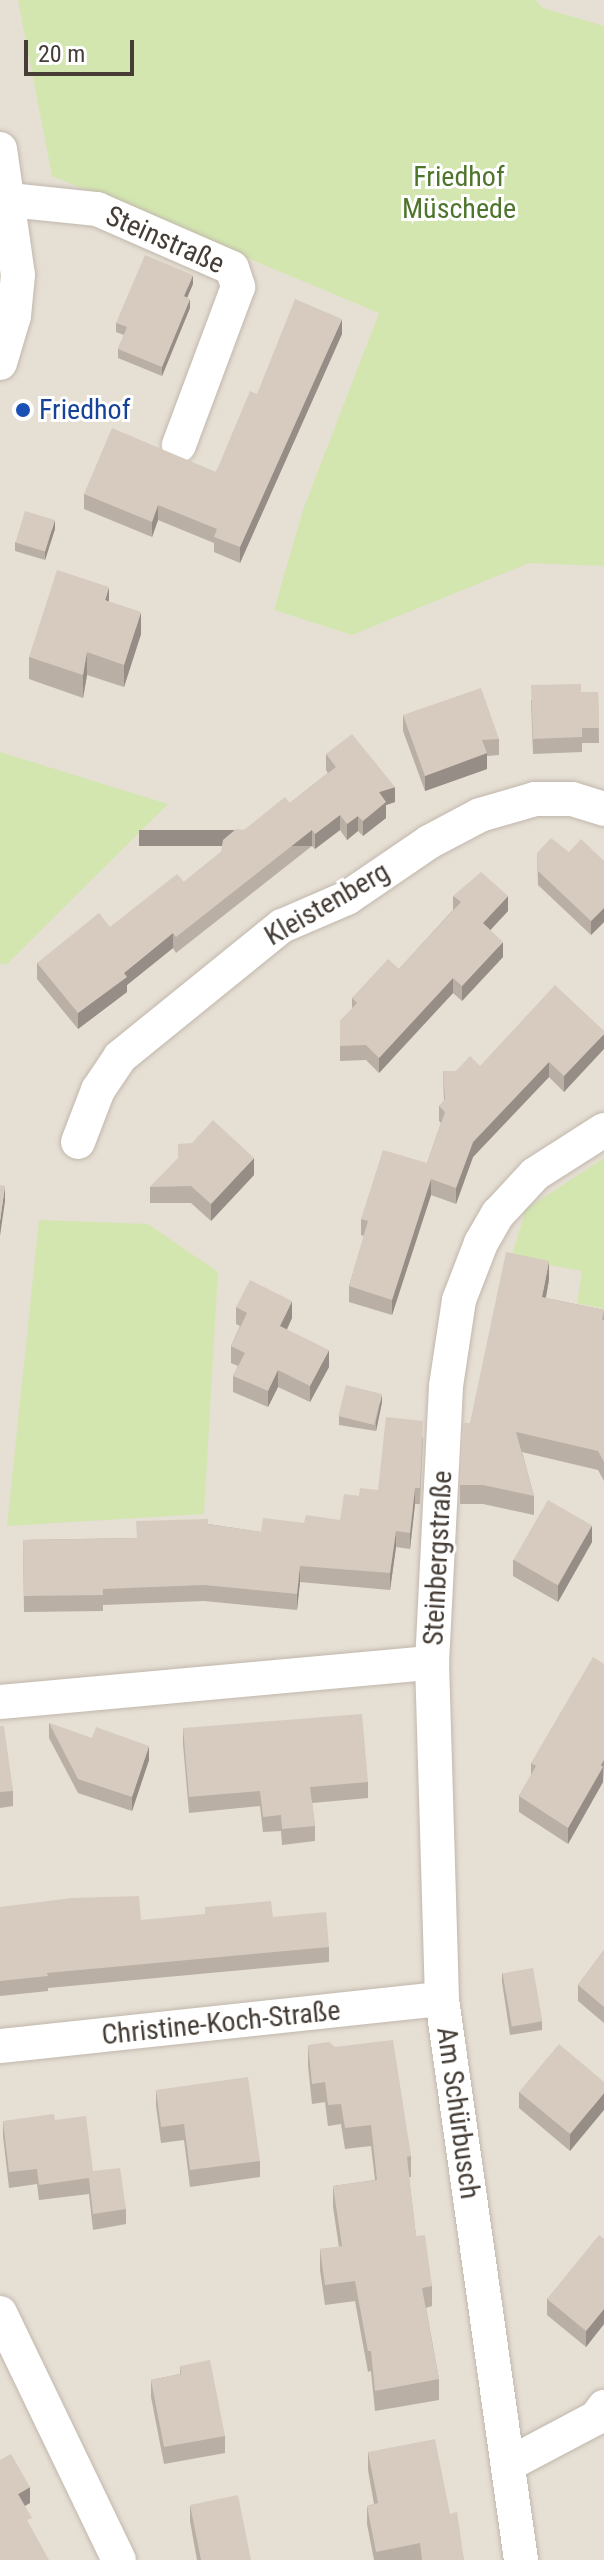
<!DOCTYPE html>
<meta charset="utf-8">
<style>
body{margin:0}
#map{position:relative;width:604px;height:2560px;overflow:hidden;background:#f2ede6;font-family:"Roboto Condensed",sans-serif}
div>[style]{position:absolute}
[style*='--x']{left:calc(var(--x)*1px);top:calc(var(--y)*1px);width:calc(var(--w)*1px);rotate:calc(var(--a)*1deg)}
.residential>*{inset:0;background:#e6dfd4;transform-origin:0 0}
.green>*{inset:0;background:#d3e6b0}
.roads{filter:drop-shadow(0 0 2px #c1b7ac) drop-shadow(0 0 2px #c1b7ac)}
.minor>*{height:34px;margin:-17px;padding:0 17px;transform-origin:17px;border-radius:17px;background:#fff}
.wall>*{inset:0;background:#b9afa4}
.shaded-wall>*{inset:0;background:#968e86;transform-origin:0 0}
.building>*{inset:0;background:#d7cbbf;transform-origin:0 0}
.dots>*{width:22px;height:22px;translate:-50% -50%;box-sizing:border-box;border:4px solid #fff;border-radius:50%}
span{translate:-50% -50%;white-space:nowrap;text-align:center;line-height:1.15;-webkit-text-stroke:6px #fff;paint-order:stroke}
.park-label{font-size:28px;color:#4e752b}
.street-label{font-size:28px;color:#453d36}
.transit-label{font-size:28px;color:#164399}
.left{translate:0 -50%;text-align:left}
.scale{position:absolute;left:24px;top:40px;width:110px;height:36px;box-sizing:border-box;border:4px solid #453d36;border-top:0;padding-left:10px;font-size:24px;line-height:28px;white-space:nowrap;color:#453d36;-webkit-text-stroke:6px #fff;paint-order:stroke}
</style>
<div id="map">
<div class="residential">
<i style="left:0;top:0;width:604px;height:2560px"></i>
</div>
<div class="green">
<i style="clip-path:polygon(18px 0,535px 0,543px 8px,604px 26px,604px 566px,529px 563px,352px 635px,274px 610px,303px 510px,379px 313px,52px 176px)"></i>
<i style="clip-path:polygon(0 752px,168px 804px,6px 965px,0 963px)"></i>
<i style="clip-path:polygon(604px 1158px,604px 1309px,577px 1303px,582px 1271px,511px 1258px,526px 1209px)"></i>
<i style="clip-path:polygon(39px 1220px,148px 1224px,218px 1272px,204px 1514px,7px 1526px)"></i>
</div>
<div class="roads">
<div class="minor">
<i style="--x:0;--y:149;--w:127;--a:81.9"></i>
<i style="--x:18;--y:275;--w:41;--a:95.6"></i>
<i style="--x:14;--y:316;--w:49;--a:106.6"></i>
<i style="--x:0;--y:199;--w:98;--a:5.9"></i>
<i style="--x:97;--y:209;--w:147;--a:23.6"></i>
<i style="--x:232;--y:268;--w:20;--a:72"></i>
<i style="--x:238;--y:287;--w:169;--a:110.5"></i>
<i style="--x:78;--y:1142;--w:56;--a:-69"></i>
<i style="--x:98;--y:1090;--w:40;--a:-56"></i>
<i style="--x:120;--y:1057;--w:208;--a:-39"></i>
<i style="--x:282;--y:926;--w:71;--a:-23.3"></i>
<i style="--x:347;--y:898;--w:99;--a:-34.3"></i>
<i style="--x:429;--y:842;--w:58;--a:-27.9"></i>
<i style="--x:480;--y:815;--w:57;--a:-16.2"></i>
<i style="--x:535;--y:799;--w:37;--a:0"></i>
<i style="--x:572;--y:799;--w:34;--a:17"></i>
<i style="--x:0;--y:1702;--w:434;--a:-5.2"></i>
<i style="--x:0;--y:2046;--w:444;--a:-6.1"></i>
<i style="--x:0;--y:2313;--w:274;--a:64.3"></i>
<i style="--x:509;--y:2464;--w:98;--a:-27.9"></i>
<i style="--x:596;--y:2418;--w:14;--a:-54"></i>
<i style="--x:521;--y:2560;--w:567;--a:-98.02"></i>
<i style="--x:442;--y:1999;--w:336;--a:-91.7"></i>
<i style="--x:432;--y:1663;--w:277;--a:-87.1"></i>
<i style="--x:446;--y:1386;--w:87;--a:-81.4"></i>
<i style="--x:459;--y:1300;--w:61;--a:-68.9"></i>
<i style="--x:481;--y:1243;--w:34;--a:-60"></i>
<i style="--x:498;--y:1214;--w:54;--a:-47.2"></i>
<i style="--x:535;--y:1174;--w:82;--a:-32.5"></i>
</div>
</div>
<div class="wall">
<i style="clip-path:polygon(193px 284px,187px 298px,190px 308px,162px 376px,118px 358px,118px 349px,124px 335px,116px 332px,116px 323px)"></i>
<i style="clip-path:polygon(342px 334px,240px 563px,214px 552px,214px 543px,158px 520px,152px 537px,84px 509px,84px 494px,216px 472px,257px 394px)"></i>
<i style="clip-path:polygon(55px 529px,45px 560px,15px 551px,15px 542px)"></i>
<i style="clip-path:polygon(109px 602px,141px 634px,124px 687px,87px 675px,83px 698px,29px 679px,29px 657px)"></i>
<i style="clip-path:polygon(581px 692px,598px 692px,599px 743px,582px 743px,582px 752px,533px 754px,531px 700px)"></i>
<i style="clip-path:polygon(403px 715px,499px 739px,499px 755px,487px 756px,487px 769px,425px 791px,403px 731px)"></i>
<i style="clip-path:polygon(326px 754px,395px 802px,386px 805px,386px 818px,363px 836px,358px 831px,347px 840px,340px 830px,315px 849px,312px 846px,176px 953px,173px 948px,127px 985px,127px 992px,78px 1029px,37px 979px,37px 963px,110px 927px,184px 882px,221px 852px,244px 830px,290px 803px,328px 773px,326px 770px)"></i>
<i style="clip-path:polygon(569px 852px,604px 861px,604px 922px,591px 935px,538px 885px,537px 853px)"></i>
<i style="clip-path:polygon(453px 896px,508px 911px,490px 930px,503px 957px,462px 1001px,453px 993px,379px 1073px,366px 1060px,340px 1061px,340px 1021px,352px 1009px,352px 998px,399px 969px,453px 910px)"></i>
<i style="clip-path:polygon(604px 1031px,564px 1092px,549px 1077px,473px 1157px,456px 1204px,431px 1195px,392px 1315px,349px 1302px,349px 1286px,364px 1236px,361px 1235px,361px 1219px,427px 1163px,441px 1123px,439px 1121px,439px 1106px,444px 1101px,443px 1071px,456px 1071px,480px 1066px)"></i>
<i style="clip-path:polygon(178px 1144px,254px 1175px,211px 1221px,191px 1203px,150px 1203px,150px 1187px,178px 1159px)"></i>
<i style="clip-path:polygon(549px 1280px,546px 1298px,604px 1310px,604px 1481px,598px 1470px,522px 1452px,534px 1496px,534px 1515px,483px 1504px,460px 1504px,460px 1485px,470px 1423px)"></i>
<i style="clip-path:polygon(236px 1307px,292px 1318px,287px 1330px,329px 1367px,310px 1402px,278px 1387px,268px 1407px,233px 1392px,233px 1376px,238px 1366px,231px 1363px,231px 1346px,240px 1326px,236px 1324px)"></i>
<i style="clip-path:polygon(382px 1402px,376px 1431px,339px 1425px,339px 1416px)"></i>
<i style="clip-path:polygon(423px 1437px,420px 1504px,415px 1504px,410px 1549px,396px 1547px,390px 1590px,300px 1582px,297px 1610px,204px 1601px,103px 1605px,103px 1611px,24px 1612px,23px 1540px,136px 1538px,208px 1524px,261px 1532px,304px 1523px,340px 1520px,359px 1496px,378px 1490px)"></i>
<i style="clip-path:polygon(592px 1542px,558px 1602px,513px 1576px,513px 1560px)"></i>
<i style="clip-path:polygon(49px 1723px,149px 1760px,132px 1811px,78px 1793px,49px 1738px)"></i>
<i style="clip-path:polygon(0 1726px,13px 1791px,13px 1806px,0 1808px)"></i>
<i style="clip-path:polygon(183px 1728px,368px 1782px,368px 1798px,312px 1803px,315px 1826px,315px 1841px,282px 1845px,281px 1831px,263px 1832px,260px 1806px,189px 1813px,183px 1744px)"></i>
<i style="clip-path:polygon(531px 1763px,603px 1776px,603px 1782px,568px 1844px,519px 1812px,519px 1796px,531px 1775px)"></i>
<i style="clip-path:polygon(0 1907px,141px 1920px,273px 1917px,329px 1947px,329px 1962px,48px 1988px,48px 1991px,0 1996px)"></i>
<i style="clip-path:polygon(604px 1950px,604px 2023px,578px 2001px,578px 1985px)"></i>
<i style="clip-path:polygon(502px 1973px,542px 2021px,542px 2030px,510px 2035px,502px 1982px)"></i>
<i style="clip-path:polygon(308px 2045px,411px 2156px,411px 2177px,409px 2177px,416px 2236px,432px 2286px,432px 2306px,426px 2308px,439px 2379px,439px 2400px,375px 2411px,371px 2371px,368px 2372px,355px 2301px,325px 2305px,320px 2270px,320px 2249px,339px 2247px,333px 2207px,333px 2186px,375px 2180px,371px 2146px,345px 2149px,341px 2124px,328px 2126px,325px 2102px,312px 2104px,308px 2066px)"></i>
<i style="clip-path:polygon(604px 2082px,570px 2151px,519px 2108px,519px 2092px)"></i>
<i style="clip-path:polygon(156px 2090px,260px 2161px,260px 2177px,190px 2187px,184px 2140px,161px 2143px,156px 2106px)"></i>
<i style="clip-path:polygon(55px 2120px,93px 2171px,126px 2209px,126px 2224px,93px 2230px,89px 2194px,39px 2200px,37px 2184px,9px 2188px,3px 2136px,3px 2121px)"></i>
<i style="clip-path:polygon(604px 2239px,604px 2324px,586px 2347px,547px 2315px,547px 2299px)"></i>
<i style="clip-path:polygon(180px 2366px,225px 2436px,225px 2453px,164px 2464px,151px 2397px,151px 2380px,180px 2374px)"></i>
<i style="clip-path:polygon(368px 2452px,450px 2514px,464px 2560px,374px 2560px,367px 2524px,367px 2506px,374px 2504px,368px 2470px)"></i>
<i style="clip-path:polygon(190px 2505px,251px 2560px,197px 2560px,190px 2521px)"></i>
</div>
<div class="shaded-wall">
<i style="clip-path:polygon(193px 275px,193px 284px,184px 305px,184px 296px)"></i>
<i style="clip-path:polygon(190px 299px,190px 308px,162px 376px,162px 367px)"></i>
<i style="clip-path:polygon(342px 319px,342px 334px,240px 563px,240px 547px)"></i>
<i style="clip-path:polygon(158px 505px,158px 520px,152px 537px,152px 522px)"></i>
<i style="clip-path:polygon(55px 520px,55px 529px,45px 560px,45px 552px)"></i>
<i style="clip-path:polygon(109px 587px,109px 609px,105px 600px)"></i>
<i style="clip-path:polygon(141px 612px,141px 634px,124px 687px,124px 665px)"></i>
<i style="clip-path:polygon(87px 652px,87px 675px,83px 698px,83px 675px)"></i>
<i style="clip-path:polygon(487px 753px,487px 769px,425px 791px,425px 776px)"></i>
<i style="clip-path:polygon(395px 787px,395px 802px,386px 805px,386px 818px,363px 836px,363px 821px,379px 792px)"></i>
<i style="clip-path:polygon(340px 815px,340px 830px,315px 849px,315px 834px)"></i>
<i style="clip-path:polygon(358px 816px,358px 831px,347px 840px,347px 824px)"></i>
<i style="left:312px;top:830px;width:16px;height:173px;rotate:90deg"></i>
<i style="clip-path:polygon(508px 896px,508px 911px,483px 938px,483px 923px)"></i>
<i style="clip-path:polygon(604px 908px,604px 922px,591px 935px,591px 921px)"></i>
<i style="clip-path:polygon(173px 933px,173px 948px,127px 985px,127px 992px,78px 1029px,78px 1013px,124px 973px)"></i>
<i style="clip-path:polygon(503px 942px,503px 957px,462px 1001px,462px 986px)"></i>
<i style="clip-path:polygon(453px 978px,453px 993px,379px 1073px,379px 1058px)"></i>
<i style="clip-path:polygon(604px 1034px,604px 1049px,564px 1092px,564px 1076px)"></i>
<i style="clip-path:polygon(549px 1062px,549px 1077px,473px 1157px,456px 1204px,456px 1188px,473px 1142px)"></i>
<i style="clip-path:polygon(254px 1158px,254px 1175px,211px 1221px,211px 1204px)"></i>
<i style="clip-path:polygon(431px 1179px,431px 1195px,392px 1315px,392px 1300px)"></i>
<i style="clip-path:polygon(5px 1186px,5px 1201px,0 1236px,0 1221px)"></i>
<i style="clip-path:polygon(549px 1261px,549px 1280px,542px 1316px,542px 1297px)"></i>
<i style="clip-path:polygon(292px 1301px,292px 1318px,280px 1343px,280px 1326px)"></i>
<i style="clip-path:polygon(329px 1350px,329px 1367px,310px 1402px,310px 1386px)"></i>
<i style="clip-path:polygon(278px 1370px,278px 1387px,268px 1407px,268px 1391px)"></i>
<i style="clip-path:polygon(382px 1394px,382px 1402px,376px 1431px,376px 1422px)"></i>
<i style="clip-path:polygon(415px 1488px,415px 1504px,410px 1549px,410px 1533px)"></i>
<i style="clip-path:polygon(592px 1525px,592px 1542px,558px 1602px,558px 1586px)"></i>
<i style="clip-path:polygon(396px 1531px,396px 1547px,390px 1590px,390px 1573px)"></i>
<i style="clip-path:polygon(300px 1566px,300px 1582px,297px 1610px,297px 1594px)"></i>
<i style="clip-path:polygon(149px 1746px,149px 1760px,132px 1811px,132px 1797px)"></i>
<i style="clip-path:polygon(604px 1759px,603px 1782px,568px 1844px,568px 1828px)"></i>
<i style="clip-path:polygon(604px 2093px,604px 2110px,570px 2151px,570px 2134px)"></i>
<i style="clip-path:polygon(604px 2309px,604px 2324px,586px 2347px,586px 2331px)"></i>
<i style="clip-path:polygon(30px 2487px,30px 2503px,18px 2510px,18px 2494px)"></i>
</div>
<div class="building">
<i style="clip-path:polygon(145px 255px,193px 275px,184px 296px,190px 299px,162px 367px,118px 349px,127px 327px,116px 323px)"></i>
<i style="clip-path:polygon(295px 299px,342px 319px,240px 547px,214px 537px,217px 529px,158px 505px,152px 522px,84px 494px,112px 428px,216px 472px,250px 391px,257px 394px)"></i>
<i style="left:25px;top:511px;width:31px;height:33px;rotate:17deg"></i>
<i style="clip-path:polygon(57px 570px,109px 587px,105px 600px,141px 612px,124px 665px,87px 652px,83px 675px,29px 657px)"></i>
<i style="clip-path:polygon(581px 684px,581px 692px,598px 692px,599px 728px,582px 728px,582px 737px,533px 739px,531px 685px)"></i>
<i style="clip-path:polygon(481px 688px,499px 739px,482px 740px,487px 753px,425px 776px,403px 715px)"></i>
<i style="clip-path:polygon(352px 734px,395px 787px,379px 792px,386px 802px,363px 821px,358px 816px,347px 824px,340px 815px,315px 834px,312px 830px,176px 937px,173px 933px,124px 973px,127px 977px,78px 1013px,37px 963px,99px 913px,110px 927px,177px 874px,184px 882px,221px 852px,223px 840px,236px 829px,244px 830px,285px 797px,290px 803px,336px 767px,326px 754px)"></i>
<i style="clip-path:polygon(551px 838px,569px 852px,581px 839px,604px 861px,604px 908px,591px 921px,538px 871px,537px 853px)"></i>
<i style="clip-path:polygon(481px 872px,508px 896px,483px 923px,503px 942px,462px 986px,453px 978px,379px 1058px,366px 1045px,340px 1046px,340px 1021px,357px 1003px,352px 998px,388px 959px,399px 969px,461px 902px,453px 896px)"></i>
<i style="clip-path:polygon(555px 985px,604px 1031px,604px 1034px,564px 1076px,549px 1062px,473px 1142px,456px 1188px,431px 1179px,392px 1300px,349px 1286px,368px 1221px,361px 1219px,383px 1150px,427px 1163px,445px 1112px,439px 1106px,445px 1099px,443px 1071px,456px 1071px,470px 1056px,480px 1066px)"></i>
<i style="clip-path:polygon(213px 1120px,254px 1158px,211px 1204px,191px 1186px,150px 1187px,178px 1158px,178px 1144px,192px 1143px)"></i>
<i style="clip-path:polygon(0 1185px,5px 1186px,0 1221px)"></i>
<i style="clip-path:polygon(506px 1252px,549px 1261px,542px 1297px,604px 1310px,602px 1320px,604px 1320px,604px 1462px,598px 1451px,516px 1432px,534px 1496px,483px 1485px,460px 1485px,463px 1423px,470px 1423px)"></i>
<i style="clip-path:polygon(250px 1280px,292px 1301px,280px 1326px,329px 1350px,310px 1386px,278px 1370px,268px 1391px,233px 1376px,245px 1353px,231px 1346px,247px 1313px,236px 1307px)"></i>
<i style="left:346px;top:1385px;width:37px;height:32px;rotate:14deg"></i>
<i style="clip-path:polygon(386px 1417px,423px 1421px,420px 1488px,415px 1488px,410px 1533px,396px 1531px,390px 1573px,300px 1566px,297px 1594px,204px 1585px,103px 1589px,103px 1595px,24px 1596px,23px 1540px,137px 1538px,136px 1521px,208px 1519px,208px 1524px,261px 1532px,263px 1518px,304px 1523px,306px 1515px,340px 1520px,344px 1494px,359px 1496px,360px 1488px,378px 1490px)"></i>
<i style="left:548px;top:1500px;width:51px;height:69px;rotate:30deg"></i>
<i style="clip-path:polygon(593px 1657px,604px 1664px,604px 1760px,601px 1765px,603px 1767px,568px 1828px,519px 1796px,536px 1766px,531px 1763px)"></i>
<i style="clip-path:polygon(362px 1714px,368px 1782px,310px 1787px,315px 1826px,282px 1829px,281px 1815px,263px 1817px,260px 1791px,189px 1797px,183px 1728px)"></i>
<i style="clip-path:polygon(49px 1723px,92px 1738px,96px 1727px,149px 1746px,132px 1797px,78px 1779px)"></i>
<i style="clip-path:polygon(0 1726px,4px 1726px,13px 1791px,0 1792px)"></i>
<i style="clip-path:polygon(139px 1896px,141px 1920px,205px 1914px,205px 1907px,271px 1901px,273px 1917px,326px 1912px,329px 1947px,47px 1973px,48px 1976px,0 1981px,0 1907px,72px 1898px)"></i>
<i style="clip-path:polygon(604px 1950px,604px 2007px,578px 1985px)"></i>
<i style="left:533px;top:1968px;width:54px;height:31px;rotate:80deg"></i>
<i style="clip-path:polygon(393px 2040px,411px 2156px,407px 2157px,416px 2236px,425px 2235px,432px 2286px,422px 2288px,439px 2379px,375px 2391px,371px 2351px,368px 2351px,355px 2281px,325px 2285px,320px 2249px,342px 2246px,333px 2186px,377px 2180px,371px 2125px,345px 2128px,341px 2104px,328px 2105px,325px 2082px,312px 2084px,308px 2045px,329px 2042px,335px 2047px)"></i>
<i style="clip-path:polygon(559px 2044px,604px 2082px,604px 2093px,570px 2134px,519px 2092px)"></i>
<i style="clip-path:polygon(248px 2077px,260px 2161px,190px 2170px,184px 2124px,161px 2127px,156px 2090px)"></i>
<i style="clip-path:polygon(54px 2114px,55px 2120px,86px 2116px,93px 2171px,120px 2168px,126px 2209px,93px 2214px,89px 2178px,39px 2185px,37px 2169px,9px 2172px,3px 2121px)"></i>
<i style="clip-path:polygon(599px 2235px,604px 2239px,604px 2309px,586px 2331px,547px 2299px)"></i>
<i style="clip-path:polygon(210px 2360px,225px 2436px,164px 2447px,151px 2380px,181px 2374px,180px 2366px)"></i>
<i style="clip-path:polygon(435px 2439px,450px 2514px,457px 2512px,464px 2560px,422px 2560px,420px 2543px,376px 2552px,367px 2506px,378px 2503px,368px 2452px)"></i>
<i style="clip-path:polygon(11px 2454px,30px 2487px,18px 2494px,32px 2518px,27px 2520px,49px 2560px,0 2560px,0 2460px)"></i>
<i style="clip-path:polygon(238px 2495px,251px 2560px,201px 2560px,190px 2505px)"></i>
</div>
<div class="dots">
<i style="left:23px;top:410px;background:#1a4fb4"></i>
</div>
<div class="park-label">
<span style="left:459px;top:193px">Friedhof<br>Müschede</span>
</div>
<div class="street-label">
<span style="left:165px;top:240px;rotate:24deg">Steinstraße</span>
<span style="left:327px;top:904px;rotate:-30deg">Kleistenberg</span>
<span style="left:438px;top:1558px;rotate:-87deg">Steinbergstraße</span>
<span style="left:221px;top:2023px;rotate:-6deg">Christine-Koch-Straße</span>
<span style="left:458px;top:2113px;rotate:82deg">Am Schürbusch</span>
</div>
<div class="transit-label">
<span class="left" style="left:39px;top:410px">Friedhof</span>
</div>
<div class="scale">20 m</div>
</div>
